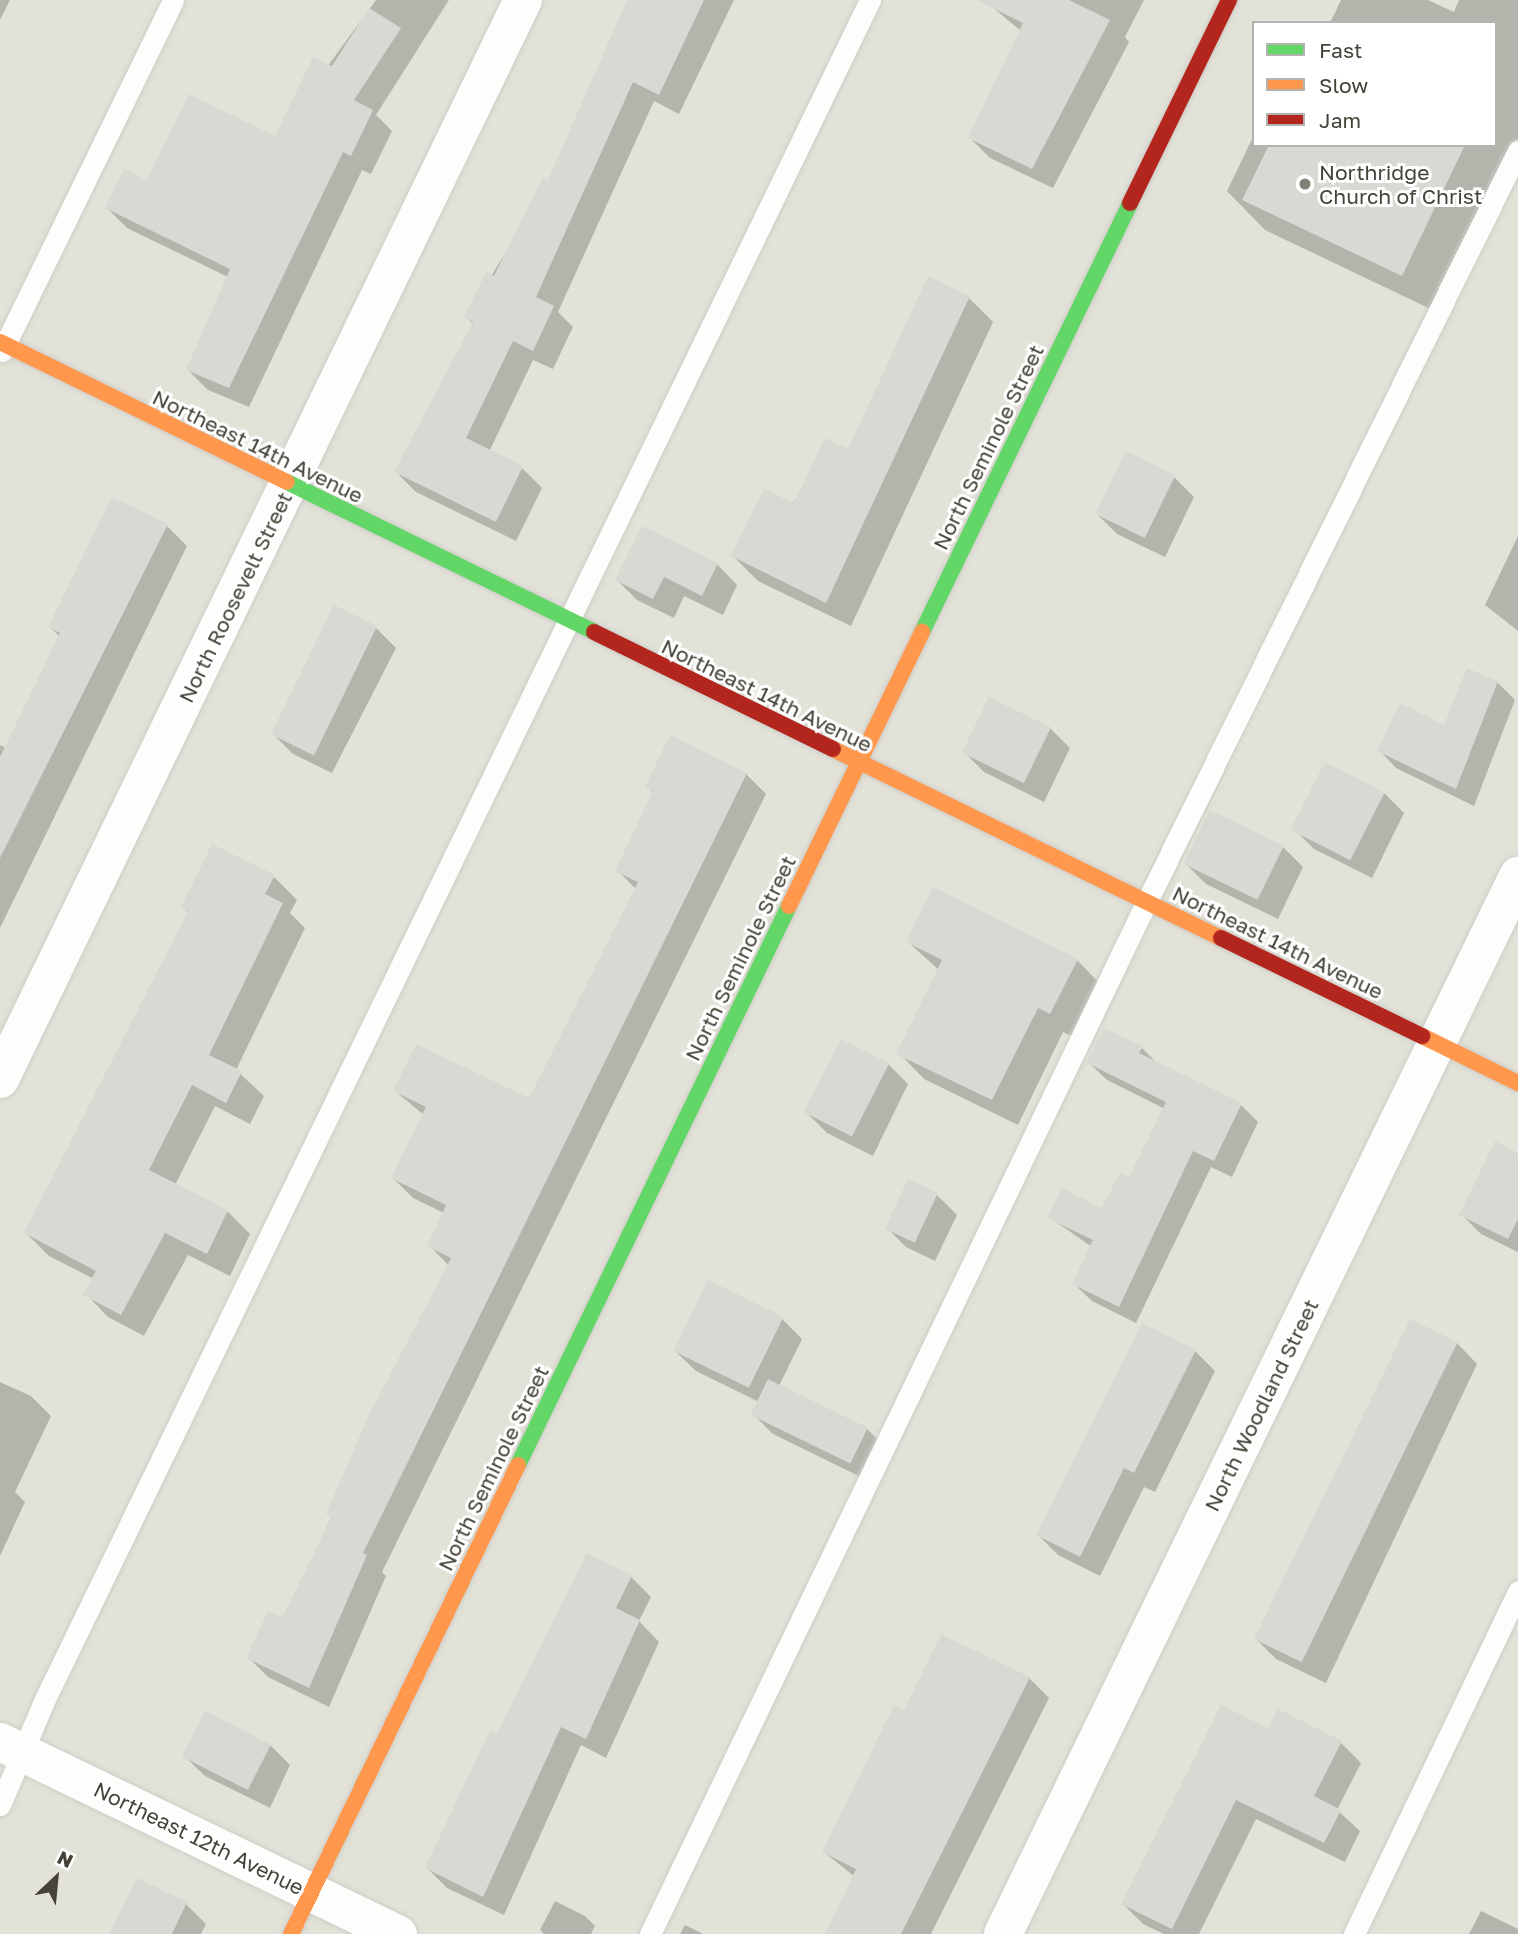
<!DOCTYPE html>
<style>
body{margin:0}
#map{position:relative;width:1518px;height:1934px;overflow:hidden;background:#f0efea;font-family:"Golos Text",sans-serif}
div>[style]{position:absolute}
[style*='--x']{left:calc(var(--x)*1px);top:calc(var(--y)*1px);width:calc(var(--w)*1px);rotate:calc(var(--a)*1deg)}
.residential>*{inset:0;background:#e3e2d8}
.shadow>*{inset:0;background:#0003}
.building>*{inset:0;background:#d9d8d3;transform-origin:0 0}
.roads{filter:drop-shadow(0 0 2px #cecdc8) drop-shadow(0 0 2px #cecdc8)}
.lane>*{height:21px;margin:-10.5px;padding:0 10.5px;transform-origin:10.5px;border-radius:10.5px;background:#fdfdfc}
.street>*{height:38px;margin:-19px;padding:0 19px;transform-origin:19px;border-radius:19px;background:#fdfdfc}
.fast>*{height:16px;margin:-8px;padding:0 8px;transform-origin:8px;border-radius:8px;background:#63d668}
.slow>*{height:16px;margin:-8px;padding:0 8px;transform-origin:8px;border-radius:8px;background:#ff974d}
.jam>*{height:16px;margin:-8px;padding:0 8px;transform-origin:8px;border-radius:8px;background:#b3261e}
.dots>*{width:19px;height:19px;translate:-50% -50%;box-sizing:border-box;border:4px solid #fff;border-radius:50%}
span{translate:-50% -50%;white-space:nowrap;text-align:center;line-height:1.15;-webkit-text-stroke:6px #fff;paint-order:stroke}
.poi-label{font-size:21px;color:#454237}
.left{translate:0 -50%;text-align:left}
.street-label{font-size:21px;color:#454237}
.legend{position:absolute;left:1252px;top:21px;width:245px;height:126px;box-sizing:border-box;background:#fff;border:2px solid #b5b3af;margin:0;padding:9px 12px;list-style:none;font-size:21px;color:#454237}
.legend li{display:flex;align-items:center;gap:14px;height:35px}
.legend b{width:35px;border:2px solid #b5b3af}
.north{position:absolute;left:21px;top:1843px;width:70px;height:70px;-webkit-text-stroke:5px #fff;paint-order:stroke;rotate:26deg;font-size:19px;font-weight:700;line-height:28px;text-align:center;color:#454237}
.north::after{content:'';display:block;margin:auto;width:24px;height:32px;background:#454237;clip-path:polygon(50% 0,100% 100%,50% 72%,0 100%)}
</style>
<div id="map">
<div class="residential">
<i style="clip-path:polygon(evenodd,0 0,1518px 0,1518px 1934px,0 1934px,0 0,1254px 23px,1495px 23px,1495px 145px,1254px 145px,1254px 23px)"></i>
</div>
<div class="shadow">
<i style="clip-path:polygon(0 0,10px 0,0 20px)"></i>
<i style="clip-path:polygon(376px 0,449px 0,376px 115px,392px 131px,371px 174px,362px 170px,249px 407px,208px 390px,188px 370px,228px 277px,127px 228px,107px 208px,148px 182px,275px 138px)"></i>
<i style="clip-path:polygon(630px 0,734px 0,679px 114px,654px 101px,558px 312px,573px 327px,553px 369px,533px 360px,489px 452px,522px 468px,542px 488px,516px 541px,416px 492px,396px 472px,474px 325px,466px 317px,549px 182px)"></i>
<i style="clip-path:polygon(1144px 0,1125px 37px,1129px 42px,1053px 188px,990px 158px,970px 138px,1021px 31px,984px 0)"></i>
<i style="clip-path:polygon(1341px 0,1428px 0,1454px 12px,1459px 0,1518px 0,1518px 153px,1441px 314px,1265px 230px,1227px 191px,1254px 135px,1254px 145px,1495px 145px,1495px 23px,1330px 23px)"></i>
<i style="clip-path:polygon(968px 297px,993px 322px,851px 626px,758px 581px,733px 556px,849px 452px)"></i>
<i style="clip-path:polygon(1126px 454px,1174px 477px,1194px 497px,1165px 557px,1117px 534px,1097px 514px)"></i>
<i style="clip-path:polygon(167px 526px,187px 546px,0 928px,0 745px,6px 748px,60px 637px,50px 627px)"></i>
<i style="clip-path:polygon(643px 528px,717px 564px,737px 585px,723px 615px,684px 596px,674px 618px,637px 600px,617px 580px)"></i>
<i style="clip-path:polygon(1518px 536px,1518px 631px,1485px 605px)"></i>
<i style="clip-path:polygon(335px 607px,376px 628px,396px 648px,332px 773px,293px 754px,273px 734px)"></i>
<i style="clip-path:polygon(1468px 671px,1497px 682px,1515px 700px,1474px 806px,1396px 768px,1379px 750px,1445px 727px)"></i>
<i style="clip-path:polygon(1050px 728px,1070px 748px,1044px 802px,984px 772px,964px 752px)"></i>
<i style="clip-path:polygon(746px 774px,766px 794px,382px 1572px,386px 1576px,329px 1707px,268px 1677px,248px 1657px,283px 1621px,449px 1266px,429px 1245px,444px 1213px,413px 1198px,393px 1178px,424px 1115px,395px 1091px,530px 1101px,636px 889px,617px 870px,654px 793px,647px 787px)"></i>
<i style="clip-path:polygon(1384px 793px,1404px 813px,1372px 878px,1314px 849px,1294px 829px)"></i>
<i style="clip-path:polygon(1283px 847px,1303px 867px,1278px 919px,1206px 884px,1186px 864px)"></i>
<i style="clip-path:polygon(274px 877px,297px 900px,290px 913px,305px 928px,236px 1070px,264px 1096px,250px 1124px,215px 1106px,175px 1185px,227px 1211px,250px 1234px,230px 1276px,188px 1255px,144px 1336px,108px 1317px,86px 1294px,94px 1279px,49px 1256px,26px 1233px,189px 913px,183px 907px)"></i>
<i style="clip-path:polygon(908px 942px,1077px 960px,1102px 986px,1076px 1038px,1063px 1032px,1018px 1125px,924px 1079px,899px 1053px,939px 970px)"></i>
<i style="clip-path:polygon(1142px 1048px,1158px 1064px,1241px 1105px,1258px 1122px,1232px 1177px,1211px 1167px,1136px 1323px,1092px 1301px,1074px 1284px,1092px 1247px,1049px 1217px,1103px 1210px,1130px 1179px,1165px 1109px,1107px 1080px,1089px 1063px)"></i>
<i style="clip-path:polygon(888px 1064px,908px 1084px,873px 1156px,827px 1133px,807px 1113px)"></i>
<i style="clip-path:polygon(1518px 1155px,1518px 1252px,1481px 1234px,1461px 1214px)"></i>
<i style="clip-path:polygon(909px 1181px,937px 1195px,957px 1215px,935px 1261px,906px 1247px,886px 1227px)"></i>
<i style="clip-path:polygon(782px 1319px,802px 1339px,779px 1386px,867px 1429px,887px 1449px,871px 1482px,773px 1434px,753px 1414px,759px 1402px,696px 1371px,675px 1351px)"></i>
<i style="clip-path:polygon(1457px 1343px,1477px 1364px,1326px 1683px,1276px 1659px,1256px 1639px)"></i>
<i style="clip-path:polygon(1195px 1351px,1215px 1371px,1155px 1492px,1144px 1487px,1100px 1576px,1058px 1555px,1038px 1535px)"></i>
<i style="clip-path:polygon(0 1382px,31px 1396px,51px 1416px,15px 1492px,25px 1502px,0 1556px)"></i>
<i style="clip-path:polygon(631px 1577px,651px 1597px,639px 1621px,659px 1642px,606px 1758px,581px 1745px,504px 1915px,447px 1888px,427px 1868px,498px 1735px)"></i>
<i style="clip-path:polygon(1029px 1678px,1049px 1698px,931px 1934px,829px 1934px,855px 1877px,824px 1852px,904px 1713px)"></i>
<i style="clip-path:polygon(205px 1714px,270px 1745px,290px 1765px,270px 1808px,205px 1776px,184px 1756px)"></i>
<i style="clip-path:polygon(1268px 1731px,1341px 1743px,1361px 1763px,1337px 1810px,1360px 1831px,1345px 1862px,1256px 1819px,1199px 1934px,1164px 1934px,1143px 1924px,1123px 1904px)"></i>
<i style="clip-path:polygon(555px 1901px,585px 1916px,595px 1926px,591px 1934px,544px 1934px,540px 1930px)"></i>
<i style="clip-path:polygon(186px 1904px,206px 1924px,201px 1934px,112px 1934px)"></i>
<i style="clip-path:polygon(1481px 1911px,1518px 1929px,1518px 1934px,1469px 1934px)"></i>
<i style="clip-path:polygon(685px 1925px,703px 1934px,680px 1934px)"></i>
</div>
<div class="building">
<i style="clip-path:polygon(627px 0,704px 0,659px 95px,633px 82px,536px 297px,554px 306px,533px 351px,513px 341px,466px 438px,523px 466px,496px 522px,394px 472px,473px 322px,464px 317px,486px 272px,494px 276px,543px 177px,548px 180px)"></i>
<i style="clip-path:polygon(976px 0,1069px 0,1110px 20px,1032px 169px,968px 138px,1023px 23px)"></i>
<i style="clip-path:polygon(369px 8px,401px 28px,354px 100px,373px 110px,351px 156px,343px 152px,229px 388px,186px 370px,230px 269px,105px 208px,124px 169px,147px 180px,189px 94px,275px 136px,313px 57px,332px 66px)"></i>
<i style="clip-path:polygon(1269px 145px,1465px 145px,1402px 276px,1242px 200px)"></i>
<i style="clip-path:polygon(928px 276px,970px 296px,826px 603px,731px 556px,764px 489px,794px 503px,825px 438px,848px 449px)"></i>
<i style="left:1126px;top:451px;width:55px;height:70px;rotate:26deg"></i>
<i style="clip-path:polygon(112px 497px,168px 524px,0 858px,0 757px,60px 633px,48px 627px)"></i>
<i style="clip-path:polygon(642px 526px,718px 563px,702px 596px,664px 577px,653px 599px,615px 580px)"></i>
<i style="left:334px;top:605px;width:48px;height:144px;rotate:26deg"></i>
<i style="clip-path:polygon(1467px 668px,1498px 681px,1456px 789px,1377px 751px,1400px 703px,1444px 725px)"></i>
<i style="left:989px;top:697px;width:69px;height:62px;rotate:26deg"></i>
<i style="clip-path:polygon(670px 735px,747px 773px,363px 1553px,367px 1555px,309px 1688px,246px 1658px,268px 1611px,282px 1618px,332px 1517px,326px 1514px,368px 1417px,451px 1258px,427px 1246px,446px 1205px,391px 1178px,426px 1107px,393px 1091px,416px 1044px,529px 1098px,638px 882px,615px 871px,653px 791px,645px 787px)"></i>
<i style="left:1325px;top:762px;width:67px;height:76px;rotate:27deg"></i>
<i style="left:1210px;top:810px;width:82px;height:60px;rotate:26deg"></i>
<i style="clip-path:polygon(212px 844px,275px 875px,265px 894px,283px 903px,209px 1055px,242px 1071px,226px 1103px,192px 1085px,149px 1170px,228px 1210px,207px 1254px,165px 1233px,121px 1315px,83px 1295px,96px 1271px,24px 1233px,188px 911px,181px 907px)"></i>
<i style="clip-path:polygon(933px 887px,1078px 959px,1050px 1014px,1038px 1008px,992px 1100px,896px 1054px,942px 960px,906px 942px)"></i>
<i style="clip-path:polygon(1104px 1028px,1143px 1046px,1139px 1053px,1242px 1103px,1214px 1161px,1193px 1151px,1119px 1307px,1072px 1284px,1093px 1240px,1047px 1218px,1062px 1188px,1102px 1208px,1120px 1172px,1129px 1177px,1166px 1102px,1087px 1063px)"></i>
<i style="left:841px;top:1039px;width:54px;height:82px;rotate:27deg"></i>
<i style="clip-path:polygon(1495px 1141px,1518px 1153px,1518px 1219px,1508px 1239px,1459px 1215px)"></i>
<i style="left:908px;top:1179px;width:33px;height:55px;rotate:25deg"></i>
<i style="left:708px;top:1280px;width:84px;height:79px;rotate:26deg"></i>
<i style="left:1410px;top:1319px;width:53px;height:356px;rotate:26deg"></i>
<i style="clip-path:polygon(1142px 1323px,1196px 1350px,1134px 1473px,1124px 1468px,1080px 1557px,1036px 1535px)"></i>
<i style="left:768px;top:1379px;width:111px;height:40px;rotate:26deg"></i>
<i style="clip-path:polygon(587px 1553px,632px 1575px,616px 1608px,640px 1620px,586px 1739px,561px 1727px,483px 1897px,425px 1868px,490px 1730px,497px 1733px)"></i>
<i style="clip-path:polygon(941px 1634px,1030px 1677px,901px 1934px,825px 1934px,856px 1869px,822px 1852px,894px 1705px,904px 1710px)"></i>
<i style="clip-path:polygon(1221px 1705px,1268px 1728px,1278px 1709px,1342px 1741px,1314px 1796px,1341px 1810px,1324px 1843px,1236px 1800px,1172px 1929px,1121px 1904px)"></i>
<i style="left:205px;top:1711px;width:74px;height:51px;rotate:27deg"></i>
<i style="clip-path:polygon(137px 1878px,187px 1902px,172px 1934px,109px 1934px)"></i>
</div>
<div class="roads">
<div class="lane">
<i style="--x:2;--y:351;--w:390;--a:-64"></i>
<i style="--x:0;--y:1805;--w:115;--a:-67"></i>
<i style="--x:45;--y:1699;--w:1889;--a:-64.1"></i>
<i style="--x:650;--y:1934;--w:1146;--a:-64.31"></i>
<i style="--x:1147;--y:901;--w:837;--a:-63.68"></i>
<i style="--x:1354;--y:1934;--w:380;--a:-64.4"></i>
</div>
<div class="street">
<i style="--x:0;--y:1079;--w:1199;--a:-64.14"></i>
<i style="--x:0;--y:1742;--w:442;--a:25.8"></i>
<i style="--x:1003;--y:1934;--w:1177;--a:-64.04"></i>
</div>
<div class="fast">
<i style="--x:287;--y:482;--w:342;--a:26"></i>
<i style="--x:922;--y:632;--w:477;--a:-64.1"></i>
<i style="--x:518;--y:1465;--w:621;--a:-64.14"></i>
</div>
<div class="slow">
<i style="--x:0;--y:342;--w:319;--a:26"></i>
<i style="--x:833;--y:749;--w:432;--a:26"></i>
<i style="--x:789;--y:906;--w:305;--a:-64.1"></i>
<i style="--x:1422;--y:1036;--w:107;--a:26.1"></i>
<i style="--x:291;--y:1934;--w:521;--a:-64.17"></i>
</div>
<div class="jam">
<i style="--x:1130;--y:203;--w:226;--a:-64"></i>
<i style="--x:594;--y:632;--w:266;--a:26.1"></i>
<i style="--x:1221;--y:938;--w:224;--a:26"></i>
</div>
</div>
<div class="dots">
<i style="left:1305px;top:184px;background:#817f76"></i>
</div>
<div class="poi-label">
<span class="left" style="left:1319px;top:184px">Northridge<br>Church of Christ</span>
</div>
<div class="street-label">
<span style="left:258px;top:446px;rotate:26deg">Northeast 14th Avenue</span>
<span style="left:988px;top:447px;rotate:-64deg">North Seminole Street</span>
<span style="left:235px;top:597px;rotate:-64deg">North Roosevelt Street</span>
<span style="left:767px;top:695px;rotate:26deg">Northeast 14th Avenue</span>
<span style="left:1278px;top:942px;rotate:26deg">Northeast 14th Avenue</span>
<span style="left:740px;top:958px;rotate:-64deg">North Seminole Street</span>
<span style="left:1261px;top:1405px;rotate:-64deg">North Woodland Street</span>
<span style="left:493px;top:1468px;rotate:-64deg">North Seminole Street</span>
<span style="left:199px;top:1838px;rotate:26deg">Northeast 12th Avenue</span>
</div>
<ul class="legend">
<li><b style="height:9px;background:#63d668"></b>Fast</li>
<li><b style="height:9px;background:#ff974d"></b>Slow</li>
<li><b style="height:9px;background:#b3261e"></b>Jam</li>
</ul>
<div class="north">N</div>
</div>
